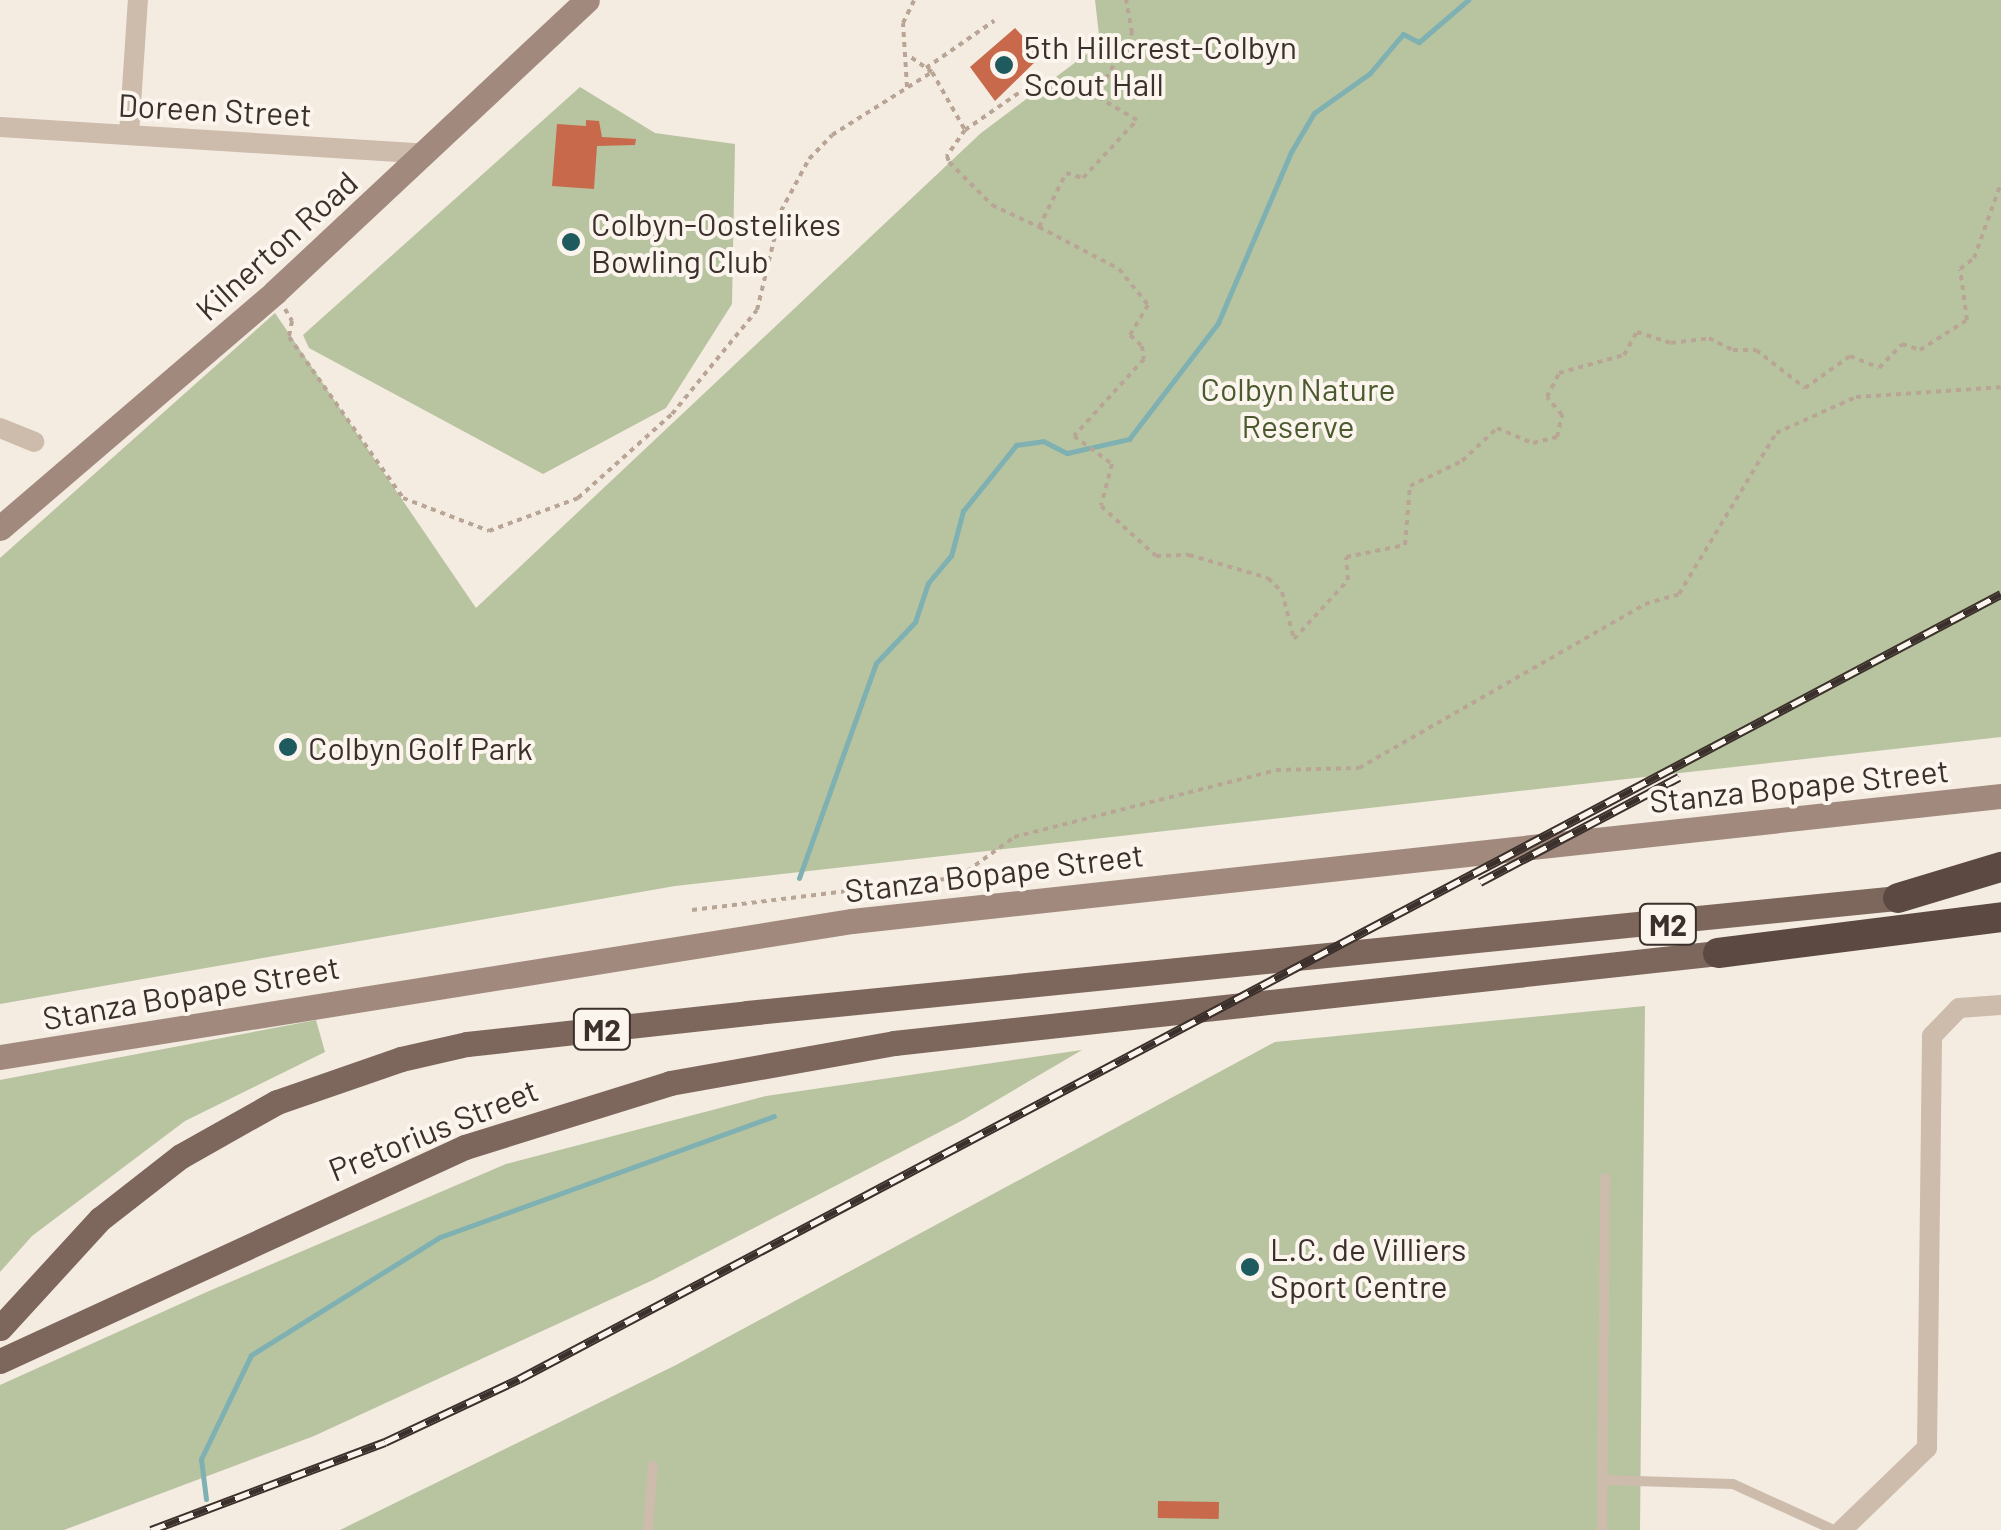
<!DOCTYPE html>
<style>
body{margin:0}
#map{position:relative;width:2001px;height:1530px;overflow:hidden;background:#f4ebe1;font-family:Barlow,sans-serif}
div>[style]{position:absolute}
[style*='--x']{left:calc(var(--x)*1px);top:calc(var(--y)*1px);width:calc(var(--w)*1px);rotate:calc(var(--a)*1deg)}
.green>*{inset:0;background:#b8c4a0}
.stream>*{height:5px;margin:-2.5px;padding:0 2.5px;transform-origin:2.5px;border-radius:2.5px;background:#7fb0b2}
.building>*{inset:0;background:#c8694b;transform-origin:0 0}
.path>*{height:4px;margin-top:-2px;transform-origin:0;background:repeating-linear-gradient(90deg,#b9a596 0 5px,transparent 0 10px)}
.lane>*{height:10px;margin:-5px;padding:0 5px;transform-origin:5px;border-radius:5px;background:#cdbbac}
.street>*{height:20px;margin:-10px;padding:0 10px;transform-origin:10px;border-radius:10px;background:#cdbbac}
.secondary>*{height:25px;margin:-12.5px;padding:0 12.5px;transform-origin:12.5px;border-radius:12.5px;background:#a18a7d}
.primary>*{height:25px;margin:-12.5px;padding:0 12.5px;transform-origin:12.5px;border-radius:12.5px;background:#7d675c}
.highway>*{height:30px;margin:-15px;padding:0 15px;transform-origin:15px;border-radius:15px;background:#5c4a42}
.rail>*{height:9px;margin-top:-4.5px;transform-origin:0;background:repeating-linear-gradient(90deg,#fbf5ee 0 15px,#3b302b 0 30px);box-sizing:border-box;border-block:2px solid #3b302b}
.dots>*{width:28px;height:28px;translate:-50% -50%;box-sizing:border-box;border:5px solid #fbf5ee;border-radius:50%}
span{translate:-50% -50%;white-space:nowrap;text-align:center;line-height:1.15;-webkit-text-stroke:8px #fbf5ee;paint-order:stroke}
.shield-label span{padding:2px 8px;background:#fbf5ee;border:2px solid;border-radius:8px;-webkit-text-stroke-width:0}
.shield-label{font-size:30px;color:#3b302b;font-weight:700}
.poi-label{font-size:32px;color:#3b302b}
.left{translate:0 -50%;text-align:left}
.street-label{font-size:32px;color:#3b302b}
.park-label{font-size:32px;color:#4a5a2e}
</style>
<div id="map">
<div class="green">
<i style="clip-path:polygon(1095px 0,2001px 0,2001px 737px,675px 886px,0 1004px,0 558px,275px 313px,476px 608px,981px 133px,1100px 44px)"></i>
<i style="clip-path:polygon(580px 87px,655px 133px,735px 144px,732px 304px,666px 408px,543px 474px,309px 348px,303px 335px)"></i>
<i style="clip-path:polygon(1645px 1006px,1640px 1530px,340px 1530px,676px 1365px,1275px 1042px)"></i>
<i style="clip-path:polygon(316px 1020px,325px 1052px,185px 1121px,32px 1236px,0 1272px,0 1080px)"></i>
<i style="clip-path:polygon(1082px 1050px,963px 1120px,653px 1280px,314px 1436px,64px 1530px,0 1530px,0 1385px,209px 1291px,506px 1164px,766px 1096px)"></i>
</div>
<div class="stream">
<i style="--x:799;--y:878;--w:228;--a:-70.3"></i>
<i style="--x:876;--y:663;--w:57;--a:-46.4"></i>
<i style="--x:915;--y:622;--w:41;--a:-71.6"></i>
<i style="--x:928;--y:583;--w:35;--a:-50"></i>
<i style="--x:951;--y:556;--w:47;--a:-75.1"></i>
<i style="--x:963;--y:511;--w:85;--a:-51.2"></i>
<i style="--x:1016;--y:445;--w:27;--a:-8"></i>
<i style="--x:1043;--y:441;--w:27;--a:27"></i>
<i style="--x:1067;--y:453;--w:64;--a:-12.7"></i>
<i style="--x:1129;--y:439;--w:146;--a:-52.5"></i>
<i style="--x:1218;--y:323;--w:186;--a:-66.9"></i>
<i style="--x:1291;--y:152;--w:45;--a:-59.5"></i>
<i style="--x:1314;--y:113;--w:69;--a:-35.5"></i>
<i style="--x:1370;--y:73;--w:51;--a:-49.8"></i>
<i style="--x:1403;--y:34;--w:18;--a:27"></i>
<i style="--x:1419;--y:42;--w:65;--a:-40.6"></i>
<i style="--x:206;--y:1499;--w:40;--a:-97.1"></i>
<i style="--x:201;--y:1459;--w:115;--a:-64.3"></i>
<i style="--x:251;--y:1355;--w:223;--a:-32"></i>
<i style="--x:440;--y:1237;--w:355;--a:-19.9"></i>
</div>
<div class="building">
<i style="clip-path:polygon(1015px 28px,1041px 56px,995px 101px,970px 67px)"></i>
<i style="clip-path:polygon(586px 120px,599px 121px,602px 137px,636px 139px,635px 145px,597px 146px,594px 189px,552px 186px,557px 124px,586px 126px)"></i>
<i style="left:1158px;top:1501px;width:61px;height:17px;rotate:1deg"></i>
</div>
<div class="path">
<i style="--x:926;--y:68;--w:83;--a:-34.7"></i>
<i style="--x:932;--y:72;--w:67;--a:60.4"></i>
<i style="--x:965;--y:130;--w:32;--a:125"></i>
<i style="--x:947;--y:156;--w:6;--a:72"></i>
<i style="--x:949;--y:162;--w:61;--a:45"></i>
<i style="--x:992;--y:205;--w:52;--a:25.1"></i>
<i style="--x:1039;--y:227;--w:60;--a:-63.4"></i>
<i style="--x:1066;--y:173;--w:18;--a:16"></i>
<i style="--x:1083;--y:178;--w:79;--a:-47"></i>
<i style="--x:1137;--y:120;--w:48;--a:-149.7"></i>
<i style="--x:1096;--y:96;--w:73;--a:-60.3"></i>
<i style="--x:1132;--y:33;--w:34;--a:-100"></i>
<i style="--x:907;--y:87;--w:64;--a:-93.6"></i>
<i style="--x:903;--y:23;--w:25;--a:-64"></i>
<i style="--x:965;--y:130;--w:70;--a:-34.6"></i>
<i style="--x:1039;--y:227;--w:90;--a:27.7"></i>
<i style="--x:1119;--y:269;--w:46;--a:51.1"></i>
<i style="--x:1148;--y:305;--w:35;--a:121"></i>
<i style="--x:1130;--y:335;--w:16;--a:43"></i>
<i style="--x:1142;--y:346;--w:13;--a:81"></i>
<i style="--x:1144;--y:359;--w:104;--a:132.3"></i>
<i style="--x:1074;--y:436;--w:47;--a:36.4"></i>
<i style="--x:1112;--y:464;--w:43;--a:104.7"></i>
<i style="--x:1101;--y:506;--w:74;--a:42.3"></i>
<i style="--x:1156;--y:556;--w:33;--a:-2"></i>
<i style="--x:1189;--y:555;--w:82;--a:16.2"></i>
<i style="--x:1268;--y:578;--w:20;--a:45"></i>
<i style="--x:1282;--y:592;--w:49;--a:75.7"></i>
<i style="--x:1294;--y:639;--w:80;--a:-47.5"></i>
<i style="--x:1348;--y:580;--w:23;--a:-95"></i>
<i style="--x:1346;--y:557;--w:60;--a:-11.5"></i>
<i style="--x:1405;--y:545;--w:59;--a:-85.2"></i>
<i style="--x:1410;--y:486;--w:58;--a:-25.7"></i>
<i style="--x:1462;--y:461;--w:48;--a:-43.3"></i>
<i style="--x:1497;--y:428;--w:39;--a:23"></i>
<i style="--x:1533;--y:443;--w:25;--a:-14"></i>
<i style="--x:1557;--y:437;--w:23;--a:-77"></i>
<i style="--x:1562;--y:415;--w:23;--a:-130"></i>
<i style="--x:1547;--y:397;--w:27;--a:-63"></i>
<i style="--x:1559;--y:373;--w:67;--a:-15.5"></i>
<i style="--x:1624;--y:355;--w:26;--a:-61"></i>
<i style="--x:1637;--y:332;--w:36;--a:18"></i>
<i style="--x:1671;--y:343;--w:38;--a:-7"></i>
<i style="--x:1709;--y:338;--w:27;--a:27"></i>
<i style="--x:1733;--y:350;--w:23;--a:0"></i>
<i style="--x:1756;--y:350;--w:62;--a:37.8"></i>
<i style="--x:1805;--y:388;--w:55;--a:-35.4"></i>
<i style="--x:1850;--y:356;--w:31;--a:22"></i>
<i style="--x:1879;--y:368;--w:33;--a:-46"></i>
<i style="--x:1902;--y:344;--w:19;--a:18"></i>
<i style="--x:1920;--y:350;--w:56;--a:-32.6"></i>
<i style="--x:1967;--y:320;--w:51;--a:-97.8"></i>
<i style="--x:1960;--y:269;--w:18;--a:-38"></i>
<i style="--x:1974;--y:258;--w:80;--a:-70.2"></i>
<i style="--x:285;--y:309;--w:14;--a:60"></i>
<i style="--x:292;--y:321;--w:16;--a:101"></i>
<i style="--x:289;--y:337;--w:197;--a:54.7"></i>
<i style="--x:403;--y:498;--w:92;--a:21"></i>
<i style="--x:489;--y:531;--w:95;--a:-20.3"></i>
<i style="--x:578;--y:498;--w:126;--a:-41.8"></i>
<i style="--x:672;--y:414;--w:134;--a:-50.7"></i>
<i style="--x:757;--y:310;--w:102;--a:-76.4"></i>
<i style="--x:781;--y:211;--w:59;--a:-61.7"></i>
<i style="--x:809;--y:159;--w:33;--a:-46"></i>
<i style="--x:832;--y:135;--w:118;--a:-32.2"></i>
<i style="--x:932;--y:72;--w:28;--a:-145"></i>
<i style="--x:692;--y:910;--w:269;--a:-7"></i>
<i style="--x:959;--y:877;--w:68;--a:-36"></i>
<i style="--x:1014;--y:837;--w:270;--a:-14.3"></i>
<i style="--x:1276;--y:770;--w:83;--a:-1.4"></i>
<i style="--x:1359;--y:768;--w:330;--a:-29.8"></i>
<i style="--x:1645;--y:604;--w:35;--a:-16"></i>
<i style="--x:1679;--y:594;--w:188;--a:-58.9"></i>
<i style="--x:1776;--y:433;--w:88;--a:-24.2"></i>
<i style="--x:1856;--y:397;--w:145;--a:-3.9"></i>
</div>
<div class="lane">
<i style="--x:1603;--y:1480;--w:130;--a:1.8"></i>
<i style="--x:1733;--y:1484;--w:111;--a:24.5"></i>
<i style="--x:648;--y:1530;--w:65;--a:-85.6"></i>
<i style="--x:1602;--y:1530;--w:352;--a:-89.5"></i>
</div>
<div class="street">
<i style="--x:0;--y:127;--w:427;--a:3.6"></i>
<i style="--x:129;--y:134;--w:134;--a:-86.2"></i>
<i style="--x:0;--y:428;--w:37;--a:22"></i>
<i style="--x:1842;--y:1530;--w:118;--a:-44"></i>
<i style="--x:1927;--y:1448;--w:412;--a:-89.3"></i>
<i style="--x:1932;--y:1036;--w:39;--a:-46"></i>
<i style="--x:1959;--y:1008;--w:42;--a:-4.1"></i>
</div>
<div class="secondary">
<i style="--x:0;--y:528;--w:362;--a:-40.6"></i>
<i style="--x:275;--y:292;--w:427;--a:-43.1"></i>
<i style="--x:0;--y:1057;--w:863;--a:-9.07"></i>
<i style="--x:852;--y:921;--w:1156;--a:-6.21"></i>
</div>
<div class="primary">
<i style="--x:0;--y:1328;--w:148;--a:-47.5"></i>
<i style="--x:100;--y:1219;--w:103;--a:-37.9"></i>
<i style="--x:181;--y:1156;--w:110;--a:-29.4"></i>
<i style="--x:277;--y:1102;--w:131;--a:-19.1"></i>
<i style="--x:401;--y:1059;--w:68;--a:-12.8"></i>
<i style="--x:467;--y:1044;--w:282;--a:-6.3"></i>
<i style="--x:747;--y:1013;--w:1157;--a:-5.71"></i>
<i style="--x:0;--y:1361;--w:512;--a:-24.71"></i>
<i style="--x:465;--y:1147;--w:215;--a:-17.3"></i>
<i style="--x:670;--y:1083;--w:228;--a:-10.1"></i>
<i style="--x:894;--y:1043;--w:829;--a:-6.23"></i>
</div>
<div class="highway">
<i style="--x:1898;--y:898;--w:108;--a:-16.8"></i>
<i style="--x:1718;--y:953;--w:285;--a:-7.2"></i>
</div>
<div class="rail">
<i style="--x:1480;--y:882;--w:225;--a:-27.8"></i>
<i style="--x:151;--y:1530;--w:250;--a:-20.6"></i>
<i style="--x:385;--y:1442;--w:148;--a:-25.2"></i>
<i style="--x:519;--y:1379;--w:1677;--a:-27.91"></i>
</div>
<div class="dots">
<i style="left:1004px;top:65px;background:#1f5a5e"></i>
<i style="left:571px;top:242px;background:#1f5a5e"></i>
<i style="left:288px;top:747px;background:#1f5a5e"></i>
<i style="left:1250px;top:1267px;background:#1f5a5e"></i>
</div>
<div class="shield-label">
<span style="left:1668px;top:924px">M2</span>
<span style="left:602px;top:1029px">M2</span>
</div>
<div class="poi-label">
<span class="left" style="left:1024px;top:65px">5th Hillcrest-Colbyn<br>Scout Hall</span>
<span class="left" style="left:591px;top:242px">Colbyn-Oostelikes<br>Bowling Club</span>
<span class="left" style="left:308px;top:747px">Colbyn Golf Park</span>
<span class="left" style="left:1270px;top:1267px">L.C. de Villiers<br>Sport Centre</span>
</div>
<div class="street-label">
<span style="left:215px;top:109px;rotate:3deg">Doreen Street</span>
<span style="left:276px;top:245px;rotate:-42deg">Kilnerton Road</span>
<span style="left:1799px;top:785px;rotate:-6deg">Stanza Bopape Street</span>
<span style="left:994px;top:872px;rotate:-7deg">Stanza Bopape Street</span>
<span style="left:191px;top:992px;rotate:-10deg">Stanza Bopape Street</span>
<span style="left:433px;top:1129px;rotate:-22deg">Pretorius Street</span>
</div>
<div class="park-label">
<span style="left:1298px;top:407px">Colbyn Nature<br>Reserve</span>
</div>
</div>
